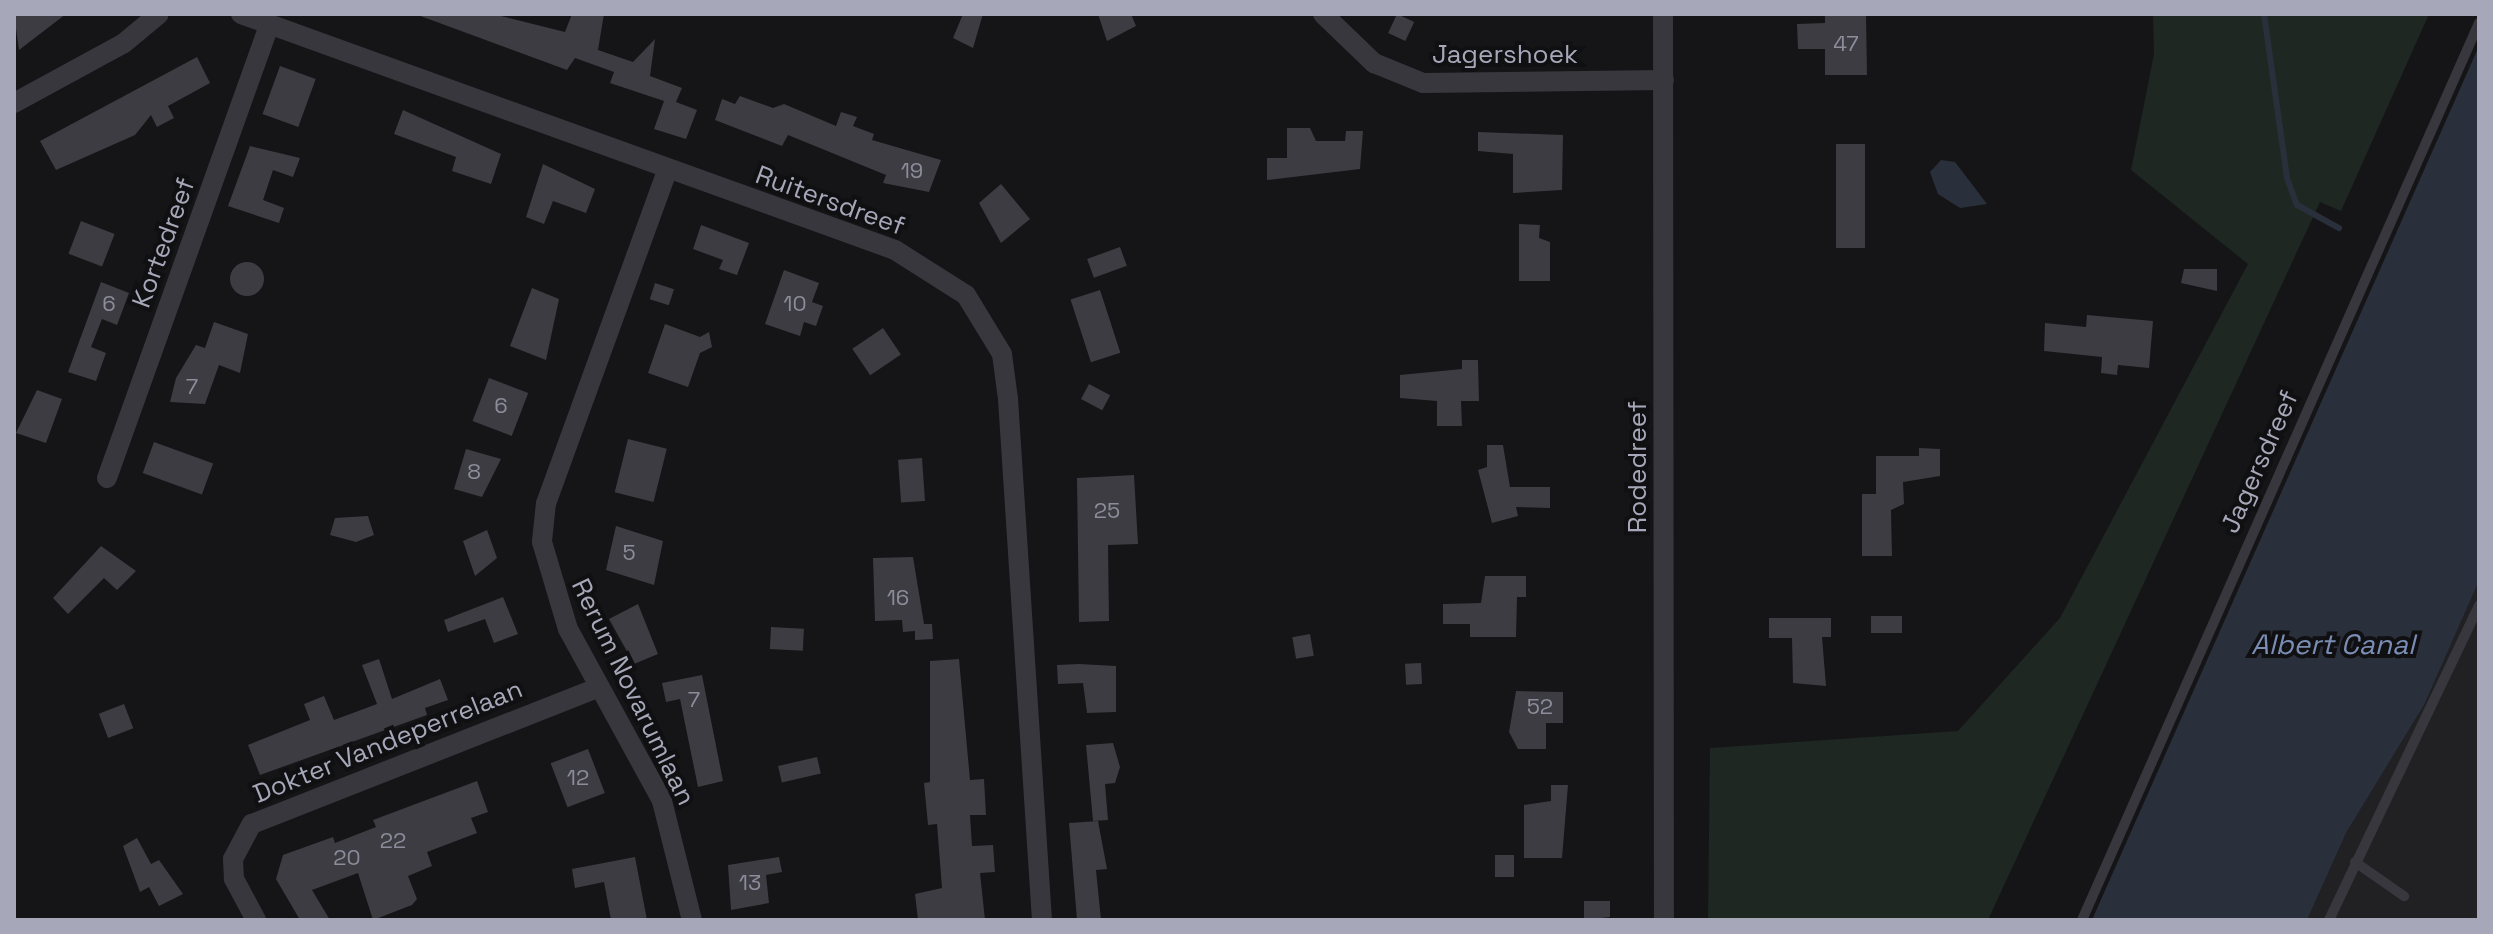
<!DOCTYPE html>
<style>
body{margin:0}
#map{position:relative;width:2493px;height:934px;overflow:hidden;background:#151517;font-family:"Space Grotesk",sans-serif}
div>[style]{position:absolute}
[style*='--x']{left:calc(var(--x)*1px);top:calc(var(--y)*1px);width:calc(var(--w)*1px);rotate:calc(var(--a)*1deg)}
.built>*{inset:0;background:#212124}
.green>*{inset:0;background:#1e2721}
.water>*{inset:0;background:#2a303b}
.stream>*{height:6px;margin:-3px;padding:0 3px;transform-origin:3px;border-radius:3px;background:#2a303b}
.building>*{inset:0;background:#3c3c42;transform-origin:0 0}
.round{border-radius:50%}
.lane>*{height:10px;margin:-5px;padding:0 5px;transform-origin:5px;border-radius:5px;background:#38373e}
.street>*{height:20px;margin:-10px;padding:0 10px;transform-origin:10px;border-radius:10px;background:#38373e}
span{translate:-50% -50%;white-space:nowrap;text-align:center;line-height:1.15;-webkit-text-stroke:8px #101012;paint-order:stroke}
.number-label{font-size:22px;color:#8c8c9a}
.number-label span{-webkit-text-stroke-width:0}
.street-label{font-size:26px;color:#a6a7b8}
.water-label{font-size:28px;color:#7a8db5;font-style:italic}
.frame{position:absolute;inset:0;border:16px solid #a6a7b8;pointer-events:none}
</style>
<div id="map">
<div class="built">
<i style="clip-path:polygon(2479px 581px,2479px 920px,2307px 920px,2346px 833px,2424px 705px)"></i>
</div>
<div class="green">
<i style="clip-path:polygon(2153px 14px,2429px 14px,2341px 211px,2320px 202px,1988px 920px,1708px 920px,1710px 748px,1958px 731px,2060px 618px,2248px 264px,2131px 170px,2154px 54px)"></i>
</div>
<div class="water">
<i style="clip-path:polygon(2479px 46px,2479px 581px,2424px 705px,2346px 833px,2307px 920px,2092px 920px)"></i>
<i style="clip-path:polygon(1941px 160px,1955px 162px,1987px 204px,1960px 208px,1938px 194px,1930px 172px)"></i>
</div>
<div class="stream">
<i style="--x:2264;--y:14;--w:166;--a:82"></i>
<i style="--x:2287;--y:178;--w:29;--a:70"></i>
<i style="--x:2297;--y:205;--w:48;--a:28.7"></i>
</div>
<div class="building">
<i style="clip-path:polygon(14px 14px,66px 14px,19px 50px)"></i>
<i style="clip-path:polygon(415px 14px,493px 14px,565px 32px,572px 14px,604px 14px,598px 50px,633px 62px,655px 39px,650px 76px,682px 88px,676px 102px,697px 110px,686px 139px,654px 129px,664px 101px,610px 83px,614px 72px,575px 58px,567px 70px)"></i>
<i style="clip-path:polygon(963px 14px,983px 14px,973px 48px,953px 38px)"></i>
<i style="clip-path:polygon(1098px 14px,1131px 14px,1136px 26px,1107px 41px)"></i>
<i style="left:1397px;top:14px;width:19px;height:21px;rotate:25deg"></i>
<i style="clip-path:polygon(1825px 14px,1866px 14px,1867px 75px,1825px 75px,1825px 49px,1798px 49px,1797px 24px,1825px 23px)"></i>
<i style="clip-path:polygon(197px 57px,210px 83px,168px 106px,174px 118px,157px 127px,151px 115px,135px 135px,56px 170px,40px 141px)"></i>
<i style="left:280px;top:66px;width:38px;height:51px;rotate:20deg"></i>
<i style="clip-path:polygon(740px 96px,773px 108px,784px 104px,836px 126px,841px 112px,857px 117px,853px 126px,874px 134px,872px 140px,941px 160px,929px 192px,883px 183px,886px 175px,788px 135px,782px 146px,715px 120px,722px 99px,735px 104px)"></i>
<i style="clip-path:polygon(403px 110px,501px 154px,491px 184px,452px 171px,456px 157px,394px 134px)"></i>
<i style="clip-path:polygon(1287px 128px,1310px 128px,1316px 141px,1345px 141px,1346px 131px,1363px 131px,1360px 169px,1267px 180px,1267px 158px,1287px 158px)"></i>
<i style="clip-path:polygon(1478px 132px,1563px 135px,1562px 190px,1513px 193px,1513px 154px,1478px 151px)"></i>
<i style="left:1836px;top:144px;width:29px;height:104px"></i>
<i style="clip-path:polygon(250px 146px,300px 158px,293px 177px,273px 170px,263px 200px,284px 208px,279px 223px,228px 206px)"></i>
<i style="clip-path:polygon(543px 164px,595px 189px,586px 213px,553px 201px,544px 224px,526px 217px)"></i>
<i style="clip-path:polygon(1001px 184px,1030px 219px,1001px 243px,979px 203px)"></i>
<i style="left:81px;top:221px;width:36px;height:35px;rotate:21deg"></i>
<i style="clip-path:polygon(1519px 224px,1540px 225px,1539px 238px,1550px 242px,1550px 281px,1519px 281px)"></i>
<i style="clip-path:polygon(701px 225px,749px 243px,737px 275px,719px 269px,723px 260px,693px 249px)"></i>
<i style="left:1120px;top:247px;width:20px;height:35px;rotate:70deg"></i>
<i class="round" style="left:230px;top:262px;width:34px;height:34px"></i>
<i style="clip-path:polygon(2184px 269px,2217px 269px,2217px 291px,2181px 283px)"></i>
<i style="clip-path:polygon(784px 270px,819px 283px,812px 302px,823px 306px,816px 326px,804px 322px,800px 336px,765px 324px)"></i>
<i style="clip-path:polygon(101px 282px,129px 293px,117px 325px,102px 319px,91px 347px,106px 353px,96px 381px,68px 372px)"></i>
<i style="left:655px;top:283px;width:20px;height:17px;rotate:18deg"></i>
<i style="clip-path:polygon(532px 288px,559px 299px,546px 360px,510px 346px)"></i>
<i style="left:1100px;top:290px;width:66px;height:31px;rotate:72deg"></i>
<i style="clip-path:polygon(2087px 315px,2153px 321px,2149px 368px,2118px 365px,2117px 375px,2101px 373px,2102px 357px,2044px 351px,2045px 323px,2086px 327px)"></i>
<i style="clip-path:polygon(214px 322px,248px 334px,240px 373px,219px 365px,205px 404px,170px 402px,176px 378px,196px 345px,205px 348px)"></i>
<i style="clip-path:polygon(665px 324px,700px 337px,709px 332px,712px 347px,700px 353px,688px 387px,648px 373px)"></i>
<i style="left:883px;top:328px;width:32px;height:37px;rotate:56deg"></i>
<i style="clip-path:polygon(1462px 360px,1478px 360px,1479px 401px,1461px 401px,1462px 426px,1437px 426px,1437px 401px,1400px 398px,1400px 375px,1462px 369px)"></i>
<i style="left:489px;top:378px;width:42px;height:46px;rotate:21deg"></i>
<i style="left:1089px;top:384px;width:24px;height:17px;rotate:28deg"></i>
<i style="clip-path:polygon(37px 390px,62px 399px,46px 443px,16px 433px)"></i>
<i style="left:628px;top:439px;width:40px;height:55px;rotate:14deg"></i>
<i style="left:154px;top:442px;width:63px;height:33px;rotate:20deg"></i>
<i style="clip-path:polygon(1487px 445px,1503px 445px,1510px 487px,1550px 487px,1550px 508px,1516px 507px,1518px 516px,1492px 523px,1478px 470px,1487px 467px)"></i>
<i style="clip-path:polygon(1919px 448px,1940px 449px,1940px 476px,1903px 482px,1904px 504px,1891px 510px,1892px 556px,1862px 556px,1862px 494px,1876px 494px,1876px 456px,1919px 456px)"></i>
<i style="clip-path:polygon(466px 449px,501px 459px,482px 497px,454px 489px)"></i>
<i style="left:922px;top:458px;width:43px;height:24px;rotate:86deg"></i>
<i style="clip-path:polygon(1134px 475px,1138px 544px,1108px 545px,1109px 621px,1079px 622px,1077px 478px)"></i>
<i style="clip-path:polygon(368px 516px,374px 535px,356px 542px,330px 535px,335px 518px)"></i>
<i style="clip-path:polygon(616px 526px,663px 541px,654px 585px,606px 570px)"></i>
<i style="clip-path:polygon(487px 530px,497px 558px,475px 576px,463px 541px)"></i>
<i style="clip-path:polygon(101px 546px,136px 571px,117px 590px,104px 578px,68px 614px,53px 598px)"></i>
<i style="clip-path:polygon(913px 557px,924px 624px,932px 624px,933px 639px,915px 640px,915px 631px,903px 632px,902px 620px,875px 621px,873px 558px)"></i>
<i style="clip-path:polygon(1485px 576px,1526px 576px,1526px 597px,1517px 597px,1516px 637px,1470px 637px,1470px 624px,1443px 624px,1443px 604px,1481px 603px)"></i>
<i style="clip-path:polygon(503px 597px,518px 634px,494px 643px,485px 619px,448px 632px,444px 620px)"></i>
<i style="clip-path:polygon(638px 604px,658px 654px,634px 664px,609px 619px)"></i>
<i style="left:1871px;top:616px;width:31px;height:17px"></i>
<i style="clip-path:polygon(1769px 618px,1831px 618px,1831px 637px,1822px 637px,1826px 686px,1793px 683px,1792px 638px,1769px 638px)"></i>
<i style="left:771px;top:627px;width:33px;height:22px;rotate:3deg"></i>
<i style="left:1310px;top:634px;width:22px;height:18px;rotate:80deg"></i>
<i style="clip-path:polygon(379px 659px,392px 699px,440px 679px,448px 700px,425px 708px,427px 715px,260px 775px,248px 745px,310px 720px,304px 704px,324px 696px,334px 720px,377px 704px,362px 665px)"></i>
<i style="clip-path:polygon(959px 659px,970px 780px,984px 779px,986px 815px,970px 815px,972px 846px,993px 845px,995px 872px,980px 873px,985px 920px,918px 920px,915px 894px,942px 888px,937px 824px,928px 825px,924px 783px,930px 782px,930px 661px)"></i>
<i style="left:1421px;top:663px;width:21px;height:16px;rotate:87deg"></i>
<i style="clip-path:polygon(1079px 664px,1116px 666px,1116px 712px,1087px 713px,1083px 683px,1058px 684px,1057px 665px)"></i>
<i style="clip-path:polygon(702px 675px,723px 781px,698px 787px,680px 699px,666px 702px,662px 683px)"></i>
<i style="clip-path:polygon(1516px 691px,1563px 692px,1563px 723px,1546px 723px,1546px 749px,1518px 749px,1509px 732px)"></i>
<i style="left:124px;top:704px;width:26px;height:27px;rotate:69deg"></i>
<i style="clip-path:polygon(1113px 743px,1120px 767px,1115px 783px,1105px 784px,1108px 820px,1093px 821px,1086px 745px)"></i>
<i style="left:588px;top:749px;width:47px;height:40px;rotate:69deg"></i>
<i style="left:817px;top:757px;width:17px;height:40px;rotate:77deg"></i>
<i style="clip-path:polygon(477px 781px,488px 812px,471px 818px,477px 833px,427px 852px,432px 866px,408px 876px,417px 899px,412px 905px,373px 920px,358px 873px,312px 890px,330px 920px,300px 920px,276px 879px,283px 855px,333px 837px,335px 843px,376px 827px,373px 820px)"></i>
<i style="clip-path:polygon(1551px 785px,1568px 785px,1562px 858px,1524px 858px,1524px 805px,1551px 801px)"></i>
<i style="clip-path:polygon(1098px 821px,1107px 869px,1096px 870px,1101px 920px,1077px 920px,1069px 823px)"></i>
<i style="clip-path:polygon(137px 838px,151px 864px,159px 860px,183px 894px,159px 906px,149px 887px,140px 892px,123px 846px)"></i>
<i style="left:1495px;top:855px;width:19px;height:22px"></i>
<i style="clip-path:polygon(635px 857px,647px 920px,611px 920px,604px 882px,575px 888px,572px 869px)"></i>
<i style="clip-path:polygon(779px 857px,782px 872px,766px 875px,769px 903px,731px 910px,728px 865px)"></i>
<i style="clip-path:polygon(1584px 901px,1610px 901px,1610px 917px,1584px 920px)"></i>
</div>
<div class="lane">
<i style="--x:2355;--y:862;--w:60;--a:34.8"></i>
<i style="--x:2082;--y:920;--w:981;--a:-66.13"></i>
<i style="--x:2329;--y:920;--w:349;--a:-64.5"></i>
</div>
<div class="street">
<i style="--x:241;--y:14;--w:695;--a:19.84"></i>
<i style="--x:895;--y:250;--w:84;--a:32.4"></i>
<i style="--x:966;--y:295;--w:69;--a:58.6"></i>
<i style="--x:1002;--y:354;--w:45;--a:82.4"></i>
<i style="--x:1008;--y:399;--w:522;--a:86.27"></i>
<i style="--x:1323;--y:14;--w:71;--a:43.9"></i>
<i style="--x:1374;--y:63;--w:53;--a:22.2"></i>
<i style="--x:1423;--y:83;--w:241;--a:-0.7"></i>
<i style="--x:1663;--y:14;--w:906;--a:89.94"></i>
<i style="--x:14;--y:103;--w:125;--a:-28.6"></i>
<i style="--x:124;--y:43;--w:45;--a:-39.6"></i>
<i style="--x:667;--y:171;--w:353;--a:110"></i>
<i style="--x:546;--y:503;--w:39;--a:96"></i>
<i style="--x:542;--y:542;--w:91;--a:73.4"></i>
<i style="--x:568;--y:629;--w:196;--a:61.3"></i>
<i style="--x:662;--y:801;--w:123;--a:75.9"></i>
<i style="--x:107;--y:478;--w:481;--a:-70.3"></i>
<i style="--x:256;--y:920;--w:47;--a:-118.2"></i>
<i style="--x:234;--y:879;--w:20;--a:-93"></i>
<i style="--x:233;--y:859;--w:40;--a:-62"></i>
<i style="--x:252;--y:824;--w:373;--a:-21.5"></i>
</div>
<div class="number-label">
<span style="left:1846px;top:44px">47</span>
<span style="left:912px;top:171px">19</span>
<span style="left:109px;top:304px">6</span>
<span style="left:795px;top:304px">10</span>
<span style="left:192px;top:387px">7</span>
<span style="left:501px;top:406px">6</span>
<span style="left:474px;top:472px">8</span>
<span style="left:1107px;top:511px">25</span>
<span style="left:629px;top:553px">5</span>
<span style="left:898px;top:598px">16</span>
<span style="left:694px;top:700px">7</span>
<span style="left:1540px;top:707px">52</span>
<span style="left:578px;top:778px">12</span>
<span style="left:393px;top:841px">22</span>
<span style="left:347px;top:858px">20</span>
<span style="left:750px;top:883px">13</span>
</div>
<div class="street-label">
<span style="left:1505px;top:55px">Jagershoek</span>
<span style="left:830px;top:201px;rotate:20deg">Ruitersdreef</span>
<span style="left:164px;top:243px;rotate:-70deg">Kortedreef</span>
<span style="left:2260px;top:462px;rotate:-66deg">Jagersdreef</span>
<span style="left:1638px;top:467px;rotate:-90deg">Rodedreef</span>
<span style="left:633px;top:692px;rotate:64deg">Rerum Novarumlaan</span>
<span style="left:388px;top:742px;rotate:-22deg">Dokter Vandeperrelaan</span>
</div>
<div class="water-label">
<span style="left:2333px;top:644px">Albert Canal</span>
</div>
<div class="frame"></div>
</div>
